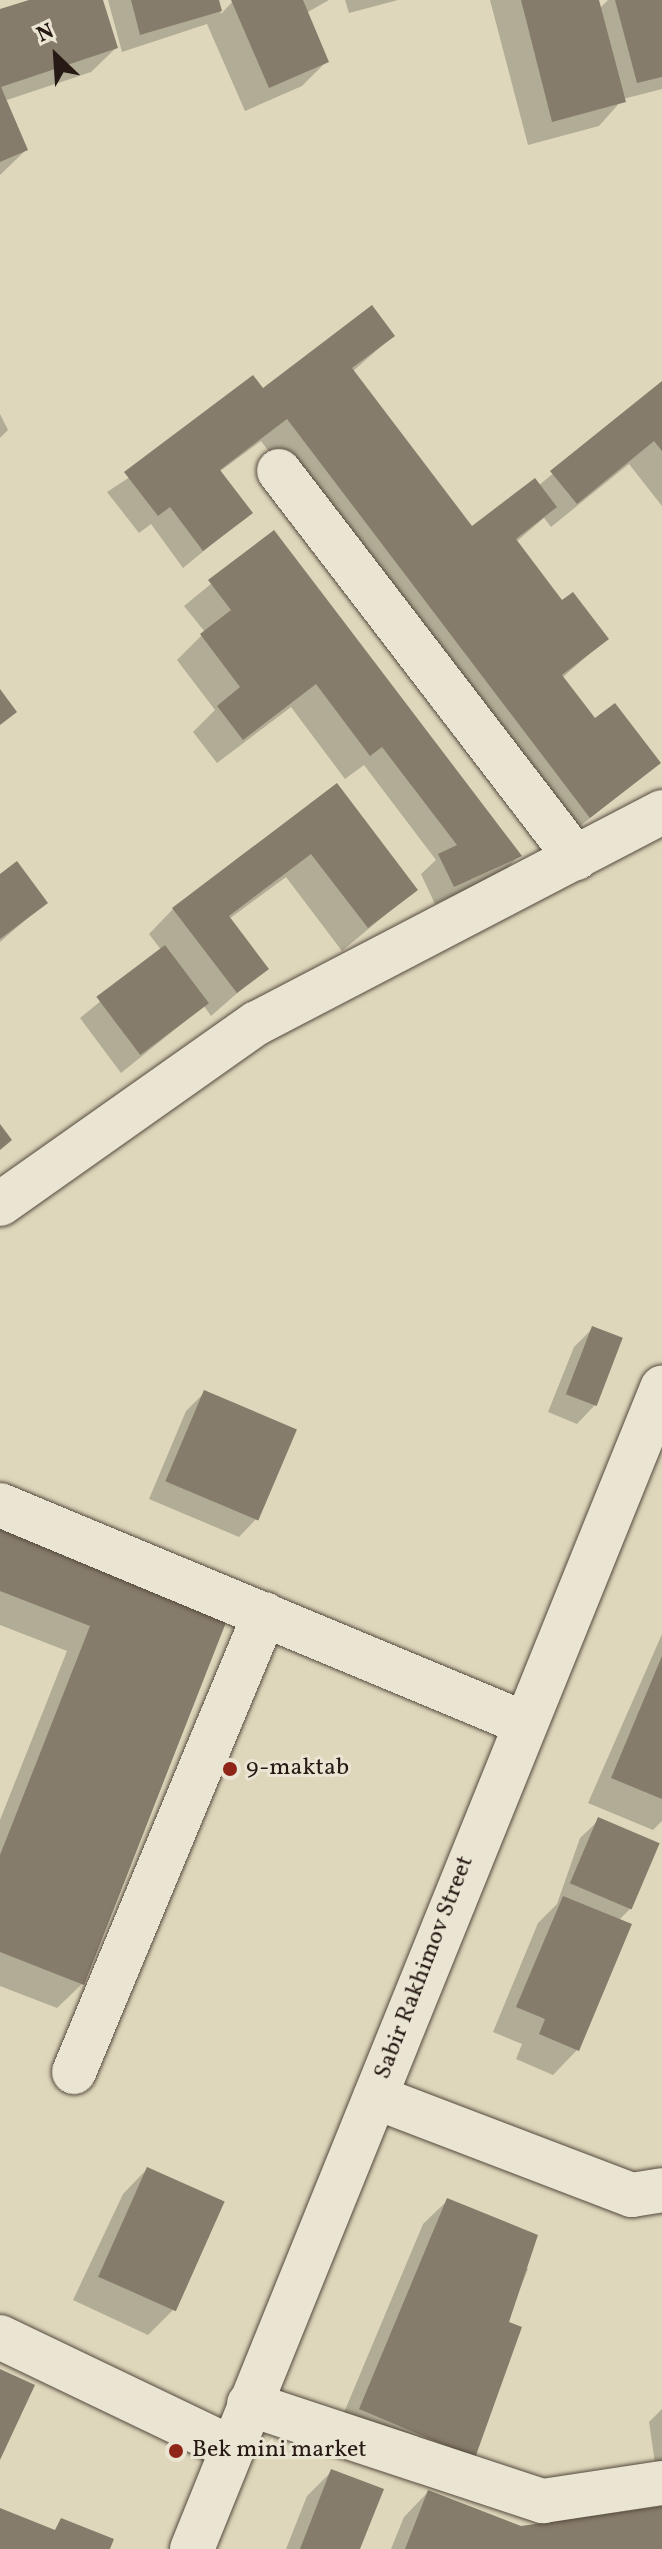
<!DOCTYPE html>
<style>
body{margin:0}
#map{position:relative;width:662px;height:2549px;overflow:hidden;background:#ded7bb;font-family:Vollkorn,serif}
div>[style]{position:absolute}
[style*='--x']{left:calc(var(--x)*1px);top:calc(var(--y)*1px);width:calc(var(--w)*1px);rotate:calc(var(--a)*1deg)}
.shadow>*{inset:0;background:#0003}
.building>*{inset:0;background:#867c6b;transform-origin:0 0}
.roads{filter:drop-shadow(0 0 2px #55493e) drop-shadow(0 0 2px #55493e)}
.minor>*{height:44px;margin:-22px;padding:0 22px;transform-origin:22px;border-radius:22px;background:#eae5d3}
.dots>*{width:22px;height:22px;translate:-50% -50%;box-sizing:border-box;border:4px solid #eae5d3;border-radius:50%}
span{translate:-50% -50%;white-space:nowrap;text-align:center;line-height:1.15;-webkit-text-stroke:6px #eae5d3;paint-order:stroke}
.poi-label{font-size:24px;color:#271a14}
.left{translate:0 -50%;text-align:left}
.street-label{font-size:24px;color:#271a14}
.north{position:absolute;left:16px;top:16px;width:80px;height:80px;-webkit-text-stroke:6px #eae5d3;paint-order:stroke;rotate:335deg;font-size:22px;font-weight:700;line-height:32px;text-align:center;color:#271a14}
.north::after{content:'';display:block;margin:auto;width:28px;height:36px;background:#271a14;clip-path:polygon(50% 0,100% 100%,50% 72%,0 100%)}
</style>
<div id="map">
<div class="shadow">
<i style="clip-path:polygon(35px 0,101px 0,116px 48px,91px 72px,4px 101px,26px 150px,0 175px,0 12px)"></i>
<i style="clip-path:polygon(108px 0,217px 0,221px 14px,234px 0,329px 0,306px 13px,327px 61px,302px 86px,245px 111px,207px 24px,122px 52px)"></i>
<i style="clip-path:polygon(345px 0,398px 0,349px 13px)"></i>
<i style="clip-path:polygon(490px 0,597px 0,599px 9px,608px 0,662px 0,662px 89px,623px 99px,599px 126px,528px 145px)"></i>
<i style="clip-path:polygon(393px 336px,352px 372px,472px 529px,538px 486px,662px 383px,662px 506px,629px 464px,551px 527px,544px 518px,516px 542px,562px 603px,606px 639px,562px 678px,587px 727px,659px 763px,570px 834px,518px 780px,261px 441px,219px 472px,250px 513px,183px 568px,151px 524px,139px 533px,107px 492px,262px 390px)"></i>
<i style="clip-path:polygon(0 414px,8px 430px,0 438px)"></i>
<i style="clip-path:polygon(273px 533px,519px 856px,501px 874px,435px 904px,421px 874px,436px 860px,364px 765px,345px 779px,291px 707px,217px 763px,193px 732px,215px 710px,177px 660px,205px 632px,184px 606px)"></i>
<i style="clip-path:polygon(336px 786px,415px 890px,342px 951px,286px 877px,229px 919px,266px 968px,211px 1016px,204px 1006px,121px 1073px,80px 1018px,162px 951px,149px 934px,173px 909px)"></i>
<i style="clip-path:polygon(0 877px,46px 902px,0 942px)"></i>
<i style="clip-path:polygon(593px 1328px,595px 1405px,577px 1424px,548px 1412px,574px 1347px)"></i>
<i style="clip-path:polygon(204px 1393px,257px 1518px,239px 1537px,149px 1499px,186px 1411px)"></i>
<i style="clip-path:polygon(0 1512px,231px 1603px,82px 1984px,57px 2008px,0 1986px,0 1820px,67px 1651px,0 1625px)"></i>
<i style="clip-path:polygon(662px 1634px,662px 1821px,653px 1830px,588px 1803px)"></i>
<i style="clip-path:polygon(599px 1820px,631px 1908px,618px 1921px,577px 2050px,553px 2075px,516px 2059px,522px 2044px,493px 2032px,538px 1923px,557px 1904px,580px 1838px)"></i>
<i style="clip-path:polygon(147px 2169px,173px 2310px,148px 2335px,73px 2300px,123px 2194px)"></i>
<i style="clip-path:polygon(448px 2200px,528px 2269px,506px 2323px,473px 2457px,335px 2434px,423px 2224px)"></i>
<i style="clip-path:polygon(662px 2409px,662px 2469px,656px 2470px,649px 2422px)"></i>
<i style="clip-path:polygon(332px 2471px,358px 2549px,286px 2549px,307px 2496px)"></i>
<i style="clip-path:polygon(428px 2492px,521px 2528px,662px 2508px,662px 2549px,391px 2549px,404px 2517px)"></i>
</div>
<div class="building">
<i style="clip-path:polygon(29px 0,103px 0,118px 48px,1px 87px,28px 150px,0 162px,0 9px)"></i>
<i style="clip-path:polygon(131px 0,219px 0,222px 11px,140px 35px)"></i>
<i style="clip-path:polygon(231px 0,303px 0,329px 62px,269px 88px)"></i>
<i style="clip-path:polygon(521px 0,599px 0,626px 102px,552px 122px)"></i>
<i style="clip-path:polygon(615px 0,662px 0,662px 77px,637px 83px)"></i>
<i style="clip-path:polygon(372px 305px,395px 336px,352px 368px,472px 526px,535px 478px,557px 507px,516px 539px,562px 600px,573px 592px,609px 639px,562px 675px,595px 718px,615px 703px,661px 763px,590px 818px,287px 419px,220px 470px,253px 513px,203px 551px,170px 507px,158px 516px,124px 472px,253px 375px,263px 388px)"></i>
<i style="clip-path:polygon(662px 381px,662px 451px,654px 441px,577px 504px,550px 471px)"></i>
<i style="clip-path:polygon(274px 530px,338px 614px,522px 856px,454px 887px,438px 854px,457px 845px,382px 747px,370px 756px,316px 684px,243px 740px,217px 706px,240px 687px,200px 634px,231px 610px,208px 580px)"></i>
<i style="clip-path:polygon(0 689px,17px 712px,0 725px)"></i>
<i style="clip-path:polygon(337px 783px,418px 890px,368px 928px,311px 854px,229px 916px,269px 969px,237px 993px,172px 908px)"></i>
<i style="clip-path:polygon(17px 861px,48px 903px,0 939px,0 874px)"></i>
<i style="left:165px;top:945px;width:73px;height:86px;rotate:53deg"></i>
<i style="clip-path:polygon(0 1124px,12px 1140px,0 1150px)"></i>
<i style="left:592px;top:1326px;width:33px;height:73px;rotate:21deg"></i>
<i style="left:204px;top:1390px;width:101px;height:99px;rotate:23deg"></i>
<i style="clip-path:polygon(0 1510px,234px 1602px,84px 1985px,0 1952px,0 1855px,90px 1626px,0 1591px)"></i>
<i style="clip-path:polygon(662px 1656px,662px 1799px,611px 1778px)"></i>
<i style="left:598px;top:1817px;width:67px;height:72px;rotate:23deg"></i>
<i style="clip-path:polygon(563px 1896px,632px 1924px,579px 2051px,539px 2034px,545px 2019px,516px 2007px)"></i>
<i style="left:147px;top:2167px;width:85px;height:120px;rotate:24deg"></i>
<i style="clip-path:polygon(447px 2198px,538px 2235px,509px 2322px,522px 2327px,475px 2458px,359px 2409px)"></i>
<i style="clip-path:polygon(0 2369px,35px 2385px,0 2460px)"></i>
<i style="clip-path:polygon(331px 2469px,384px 2489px,360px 2549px,300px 2549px)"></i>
<i style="clip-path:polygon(428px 2490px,521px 2526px,662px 2506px,662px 2549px,405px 2549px)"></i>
<i style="clip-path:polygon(0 2508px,55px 2530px,61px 2518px,114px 2539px,110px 2549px,0 2549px)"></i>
</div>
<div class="roads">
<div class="minor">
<i style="--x:279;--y:471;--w:488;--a:52.5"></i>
<i style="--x:0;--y:1204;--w:314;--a:-35.2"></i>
<i style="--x:257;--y:1023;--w:457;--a:-27.5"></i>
<i style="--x:0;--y:1505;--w:564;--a:22.61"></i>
<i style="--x:74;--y:2072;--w:496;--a:-67.4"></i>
<i style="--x:375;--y:2097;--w:275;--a:20.9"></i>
<i style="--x:632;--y:2195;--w:30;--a:-9"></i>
<i style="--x:0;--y:2337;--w:257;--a:25.6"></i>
<i style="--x:249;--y:2404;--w:310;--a:18.3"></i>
<i style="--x:543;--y:2501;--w:120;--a:-8.6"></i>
<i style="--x:192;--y:2549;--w:1253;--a:-67.96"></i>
</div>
</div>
<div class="dots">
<i style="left:230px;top:1769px;background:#8f2418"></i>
<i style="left:176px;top:2451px;background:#8f2418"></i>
</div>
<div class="poi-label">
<span class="left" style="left:246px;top:1769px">9-maktab</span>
<span class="left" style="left:192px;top:2451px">Bek mini market</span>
</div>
<div class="street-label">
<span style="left:425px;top:1968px;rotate:-69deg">Sabir Rakhimov Street</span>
</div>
<div class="north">N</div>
</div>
